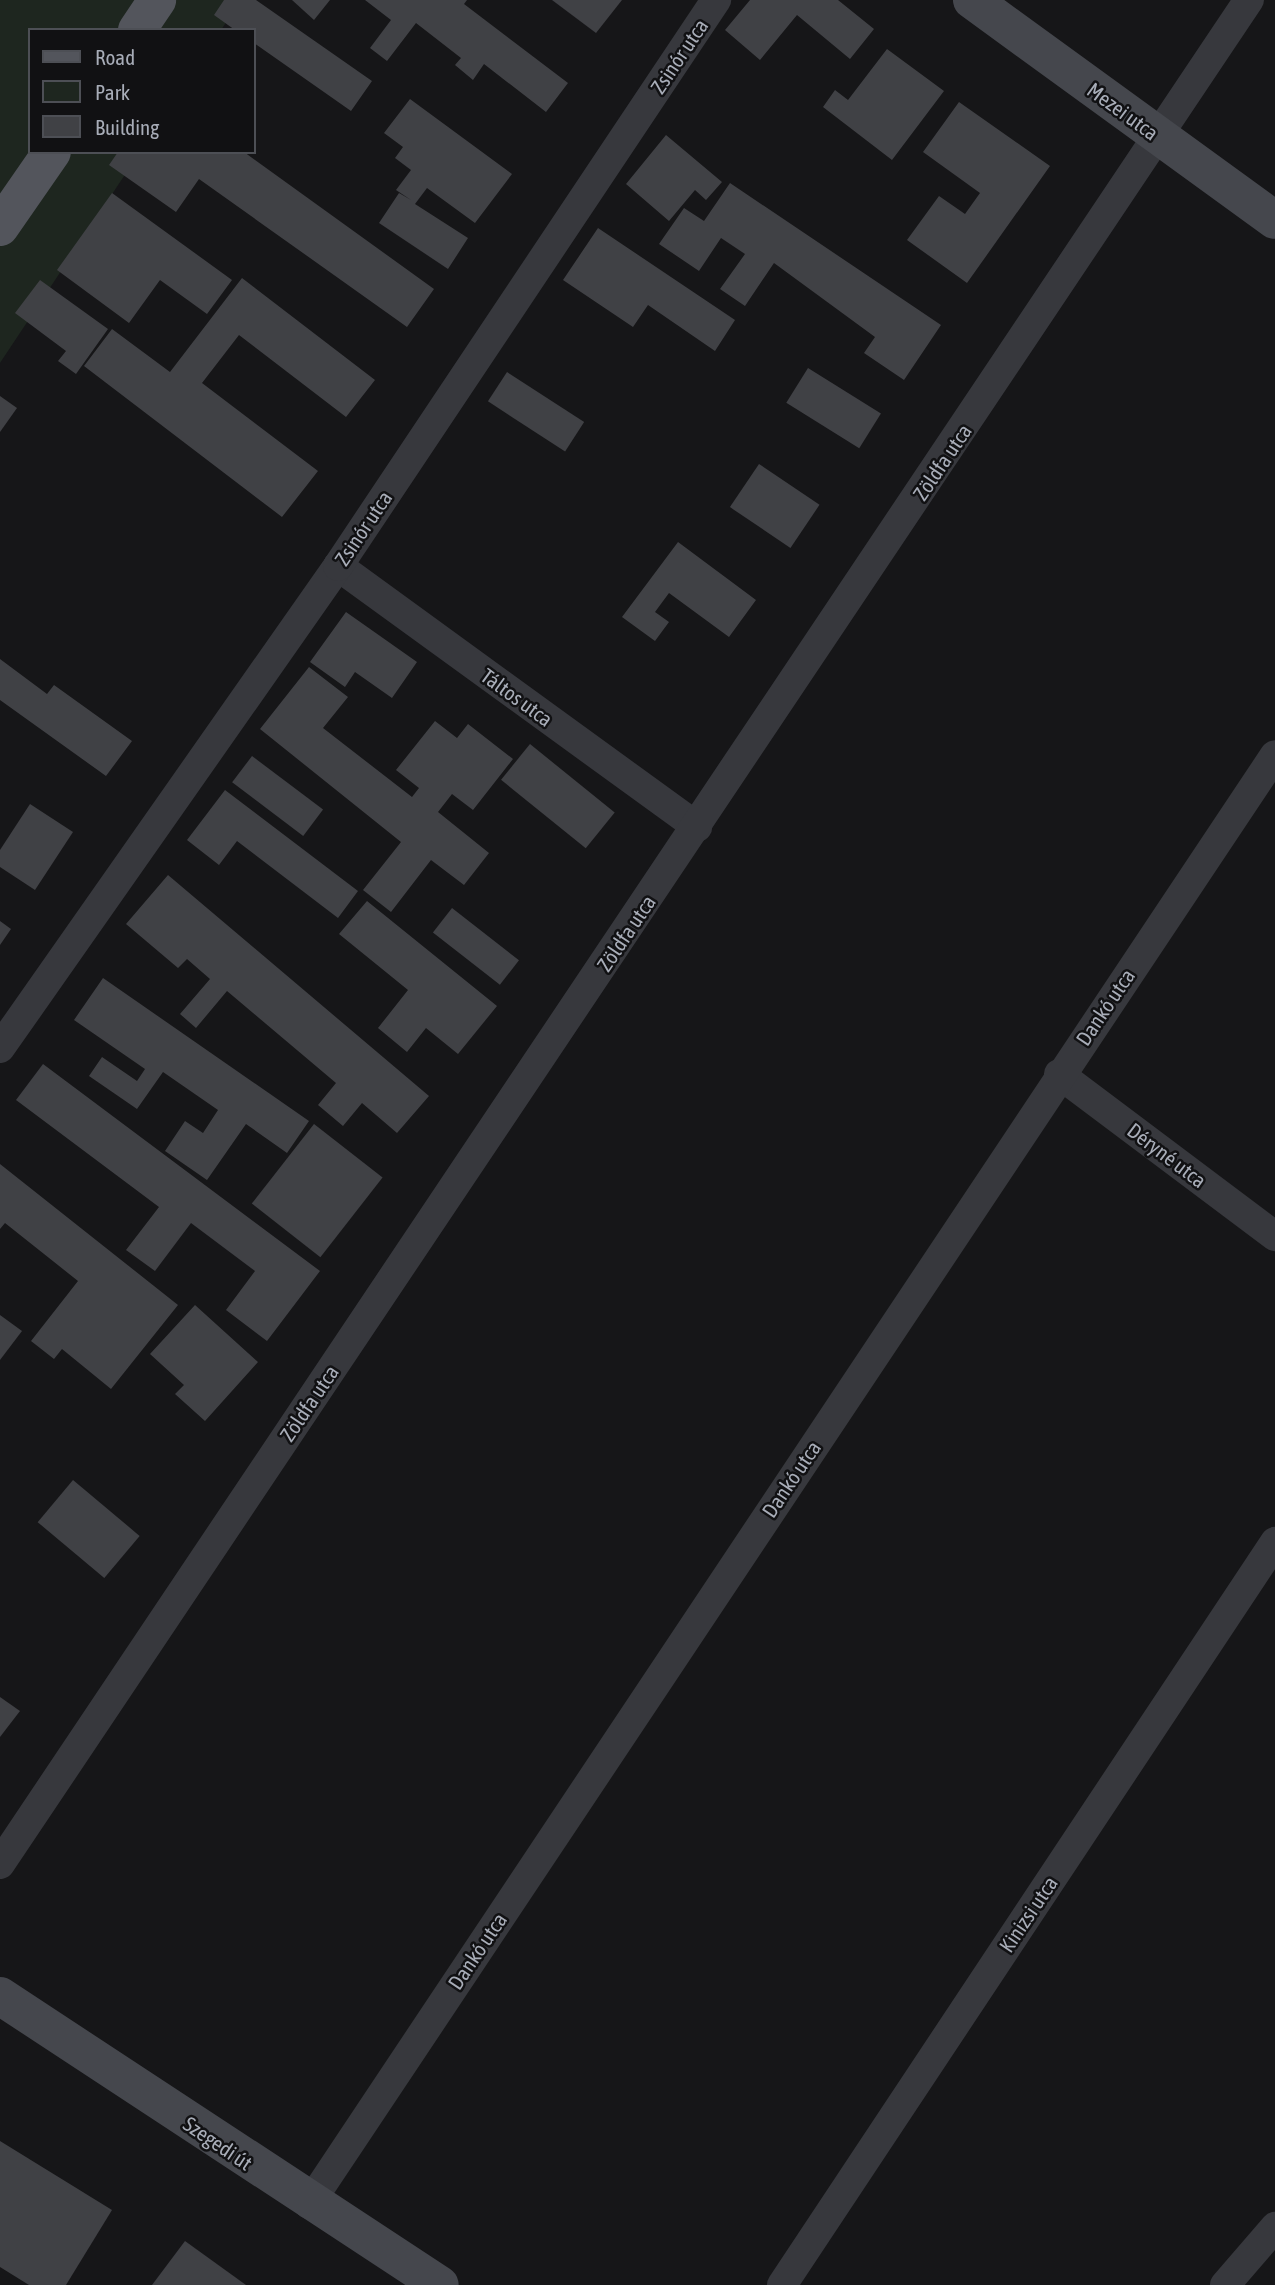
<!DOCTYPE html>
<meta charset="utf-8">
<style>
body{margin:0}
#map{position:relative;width:1275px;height:2285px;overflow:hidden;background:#161618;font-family:"Asap Condensed",sans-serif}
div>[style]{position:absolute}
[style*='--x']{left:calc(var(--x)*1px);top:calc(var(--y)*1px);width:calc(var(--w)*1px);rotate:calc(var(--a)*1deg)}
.green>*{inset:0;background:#1e261f}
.building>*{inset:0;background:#404145;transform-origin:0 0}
.street>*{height:30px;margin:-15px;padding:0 15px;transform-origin:15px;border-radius:15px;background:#37383d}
.secondary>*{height:38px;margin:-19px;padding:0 19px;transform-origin:19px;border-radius:19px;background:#45474d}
.primary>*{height:38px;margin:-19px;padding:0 19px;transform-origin:19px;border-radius:19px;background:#53555c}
span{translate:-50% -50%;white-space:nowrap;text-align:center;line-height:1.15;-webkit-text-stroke:5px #111113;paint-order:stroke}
.street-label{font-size:21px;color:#a8adb8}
.legend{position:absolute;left:28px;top:28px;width:228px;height:126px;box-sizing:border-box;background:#111113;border:2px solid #4d4f55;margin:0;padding:9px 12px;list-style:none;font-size:21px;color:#a8adb8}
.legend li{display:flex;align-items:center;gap:14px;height:35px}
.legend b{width:35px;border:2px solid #4d4f55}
</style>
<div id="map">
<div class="green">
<i style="clip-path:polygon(0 0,241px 0,221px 30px,30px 30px,30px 152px,140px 152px,0 363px)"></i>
</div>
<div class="building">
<i style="clip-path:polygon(224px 0,256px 0,372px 81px,351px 111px,254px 43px,254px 30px,235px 30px,214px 15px)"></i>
<i style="clip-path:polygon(292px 0,330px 0,314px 20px)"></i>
<i style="clip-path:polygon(365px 0,467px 0,464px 4px,568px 83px,546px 112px,484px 64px,473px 80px,455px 65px,461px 58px,416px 23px,387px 61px,370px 48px,391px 20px)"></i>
<i style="clip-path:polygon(552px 0,622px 0,596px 33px)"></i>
<i style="clip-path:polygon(750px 0,838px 0,874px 29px,850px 59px,797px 15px,760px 60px,725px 30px)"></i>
<i style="clip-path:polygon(887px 49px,944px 91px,892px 160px,823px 107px,835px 90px,848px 100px)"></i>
<i style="clip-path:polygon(410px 99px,512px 174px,475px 223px,427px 188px,415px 204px,468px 238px,448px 269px,379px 223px,399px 193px,411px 200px,396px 190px,411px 170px,395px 158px,403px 147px,384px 133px)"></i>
<i style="clip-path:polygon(959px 102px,1050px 166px,967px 283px,907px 240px,939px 196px,965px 214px,980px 193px,923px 152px)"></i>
<i style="clip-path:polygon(666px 135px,722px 182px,706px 200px,695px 190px,669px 221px,626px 184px)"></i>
<i style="clip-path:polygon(118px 152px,244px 152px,434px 289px,407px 327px,199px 179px,176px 212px,109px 165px)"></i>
<i style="clip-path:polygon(730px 183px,941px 325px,904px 380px,864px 353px,875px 337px,774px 263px,745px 306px,720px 289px,745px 254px,721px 238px,699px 271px,659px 244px,684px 208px,704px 221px)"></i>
<i style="clip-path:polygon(112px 193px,232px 280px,207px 314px,160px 280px,129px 323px,57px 270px)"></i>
<i style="clip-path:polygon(598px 228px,735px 320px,715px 351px,648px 305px,633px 327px,563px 280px)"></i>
<i style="clip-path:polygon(242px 278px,375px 380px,346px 417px,239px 335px,202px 383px,318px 471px,282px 517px,84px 366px,112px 329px,170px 372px)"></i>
<i style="clip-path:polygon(40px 280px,108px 329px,76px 374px,58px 361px,66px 351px,15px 313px)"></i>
<i style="left:808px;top:368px;width:86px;height:41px;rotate:32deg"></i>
<i style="left:507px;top:372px;width:92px;height:35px;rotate:33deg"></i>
<i style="clip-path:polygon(0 396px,17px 408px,0 432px)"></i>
<i style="left:759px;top:464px;width:73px;height:52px;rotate:34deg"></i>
<i style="clip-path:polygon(678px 542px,756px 600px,729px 637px,669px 593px,655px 612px,669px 622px,655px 641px,622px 617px)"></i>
<i style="clip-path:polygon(346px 612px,417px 662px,392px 698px,355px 672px,345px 687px,310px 662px)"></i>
<i style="clip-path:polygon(0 659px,47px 694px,54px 685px,132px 741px,106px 776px,0 700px)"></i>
<i style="clip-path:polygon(309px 667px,348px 697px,323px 728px,412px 797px,419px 788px,396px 770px,435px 721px,457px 738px,468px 724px,513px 759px,473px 810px,452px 794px,438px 812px,489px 853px,464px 885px,431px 860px,391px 912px,363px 890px,401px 842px,260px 729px)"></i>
<i style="left:530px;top:744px;width:109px;height:46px;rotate:39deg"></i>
<i style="left:252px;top:756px;width:89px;height:33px;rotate:37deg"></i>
<i style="clip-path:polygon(225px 790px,358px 891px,338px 918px,237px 841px,219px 865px,187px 840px)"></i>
<i style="clip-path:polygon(30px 804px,73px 832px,35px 890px,0 867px,0 850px)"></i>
<i style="clip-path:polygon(168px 875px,429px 1096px,397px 1133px,362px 1103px,343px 1126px,318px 1105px,336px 1083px,227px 991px,196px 1028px,180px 1014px,210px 979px,187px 959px,178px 968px,126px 924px)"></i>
<i style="clip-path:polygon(367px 901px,497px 1006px,458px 1054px,426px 1028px,407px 1052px,378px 1028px,408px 990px,339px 934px)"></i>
<i style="left:452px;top:908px;width:85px;height:31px;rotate:38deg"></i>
<i style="clip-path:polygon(0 921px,11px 929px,0 945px)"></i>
<i style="clip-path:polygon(103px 978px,309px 1121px,287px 1153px,246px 1124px,207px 1180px,165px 1151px,185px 1121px,203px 1133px,218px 1110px,163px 1072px,137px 1109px,89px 1076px,102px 1057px,137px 1081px,145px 1069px,74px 1020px)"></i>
<i style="clip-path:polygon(43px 1064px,320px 1271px,267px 1341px,226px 1310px,255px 1271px,191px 1223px,155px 1271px,126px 1250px,159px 1207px,16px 1100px)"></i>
<i style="left:314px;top:1124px;width:87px;height:101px;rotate:38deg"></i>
<i style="clip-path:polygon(0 1164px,178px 1305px,111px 1389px,62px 1349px,54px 1359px,31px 1341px,78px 1281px,5px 1223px,0 1229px)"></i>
<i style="clip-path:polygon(195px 1305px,258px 1362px,205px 1421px,175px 1394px,184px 1385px,150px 1354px)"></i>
<i style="clip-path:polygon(0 1315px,22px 1331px,0 1360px)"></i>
<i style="left:73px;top:1480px;width:87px;height:55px;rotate:40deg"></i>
<i style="clip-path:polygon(0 1697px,20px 1711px,0 1737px)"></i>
<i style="clip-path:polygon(0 2141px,112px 2210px,66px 2285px,29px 2285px,0 2267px)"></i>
<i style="clip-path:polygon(185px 2241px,246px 2285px,152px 2285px)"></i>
</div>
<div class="street">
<i style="--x:338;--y:566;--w:444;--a:36"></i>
<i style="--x:0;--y:1048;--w:589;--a:-54.96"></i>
<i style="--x:338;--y:566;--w:681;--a:-56.26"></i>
<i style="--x:1059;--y:1074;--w:270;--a:36.9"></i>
<i style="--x:0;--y:1864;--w:2244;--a:-56.18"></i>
<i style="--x:309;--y:2204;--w:1741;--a:-56.31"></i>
<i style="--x:782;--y:2285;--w:892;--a:-56.43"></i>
<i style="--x:1225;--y:2285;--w:77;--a:-49.2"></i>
</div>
<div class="secondary">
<i style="--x:972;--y:0;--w:374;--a:36"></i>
<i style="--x:0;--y:1996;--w:526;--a:33.3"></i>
</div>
<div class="primary">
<i style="--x:137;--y:30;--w:36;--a:-56"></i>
<i style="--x:0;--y:227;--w:91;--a:-55.3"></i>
</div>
<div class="street-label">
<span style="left:679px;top:56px;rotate:-56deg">Zsinór utca</span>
<span style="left:1123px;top:111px;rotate:36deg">Mezei utca</span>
<span style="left:942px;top:462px;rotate:-56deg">Zöldfa utca</span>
<span style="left:363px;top:528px;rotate:-56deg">Zsinór utca</span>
<span style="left:517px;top:697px;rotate:36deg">Táltos utca</span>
<span style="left:626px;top:933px;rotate:-56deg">Zöldfa utca</span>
<span style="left:1105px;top:1007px;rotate:-56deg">Dankó utca</span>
<span style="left:1167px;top:1155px;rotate:37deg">Déryné utca</span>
<span style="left:309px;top:1403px;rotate:-56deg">Zöldfa utca</span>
<span style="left:791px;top:1479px;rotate:-56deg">Dankó utca</span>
<span style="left:1028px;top:1914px;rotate:-56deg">Kinizsi utca</span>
<span style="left:477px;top:1951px;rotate:-56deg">Dankó utca</span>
<span style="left:218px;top:2143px;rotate:34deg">Szegedi út</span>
</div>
<ul class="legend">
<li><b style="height:9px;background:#53555c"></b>Road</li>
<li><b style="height:19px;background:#1e261f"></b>Park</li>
<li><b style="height:19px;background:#404145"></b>Building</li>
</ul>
</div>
